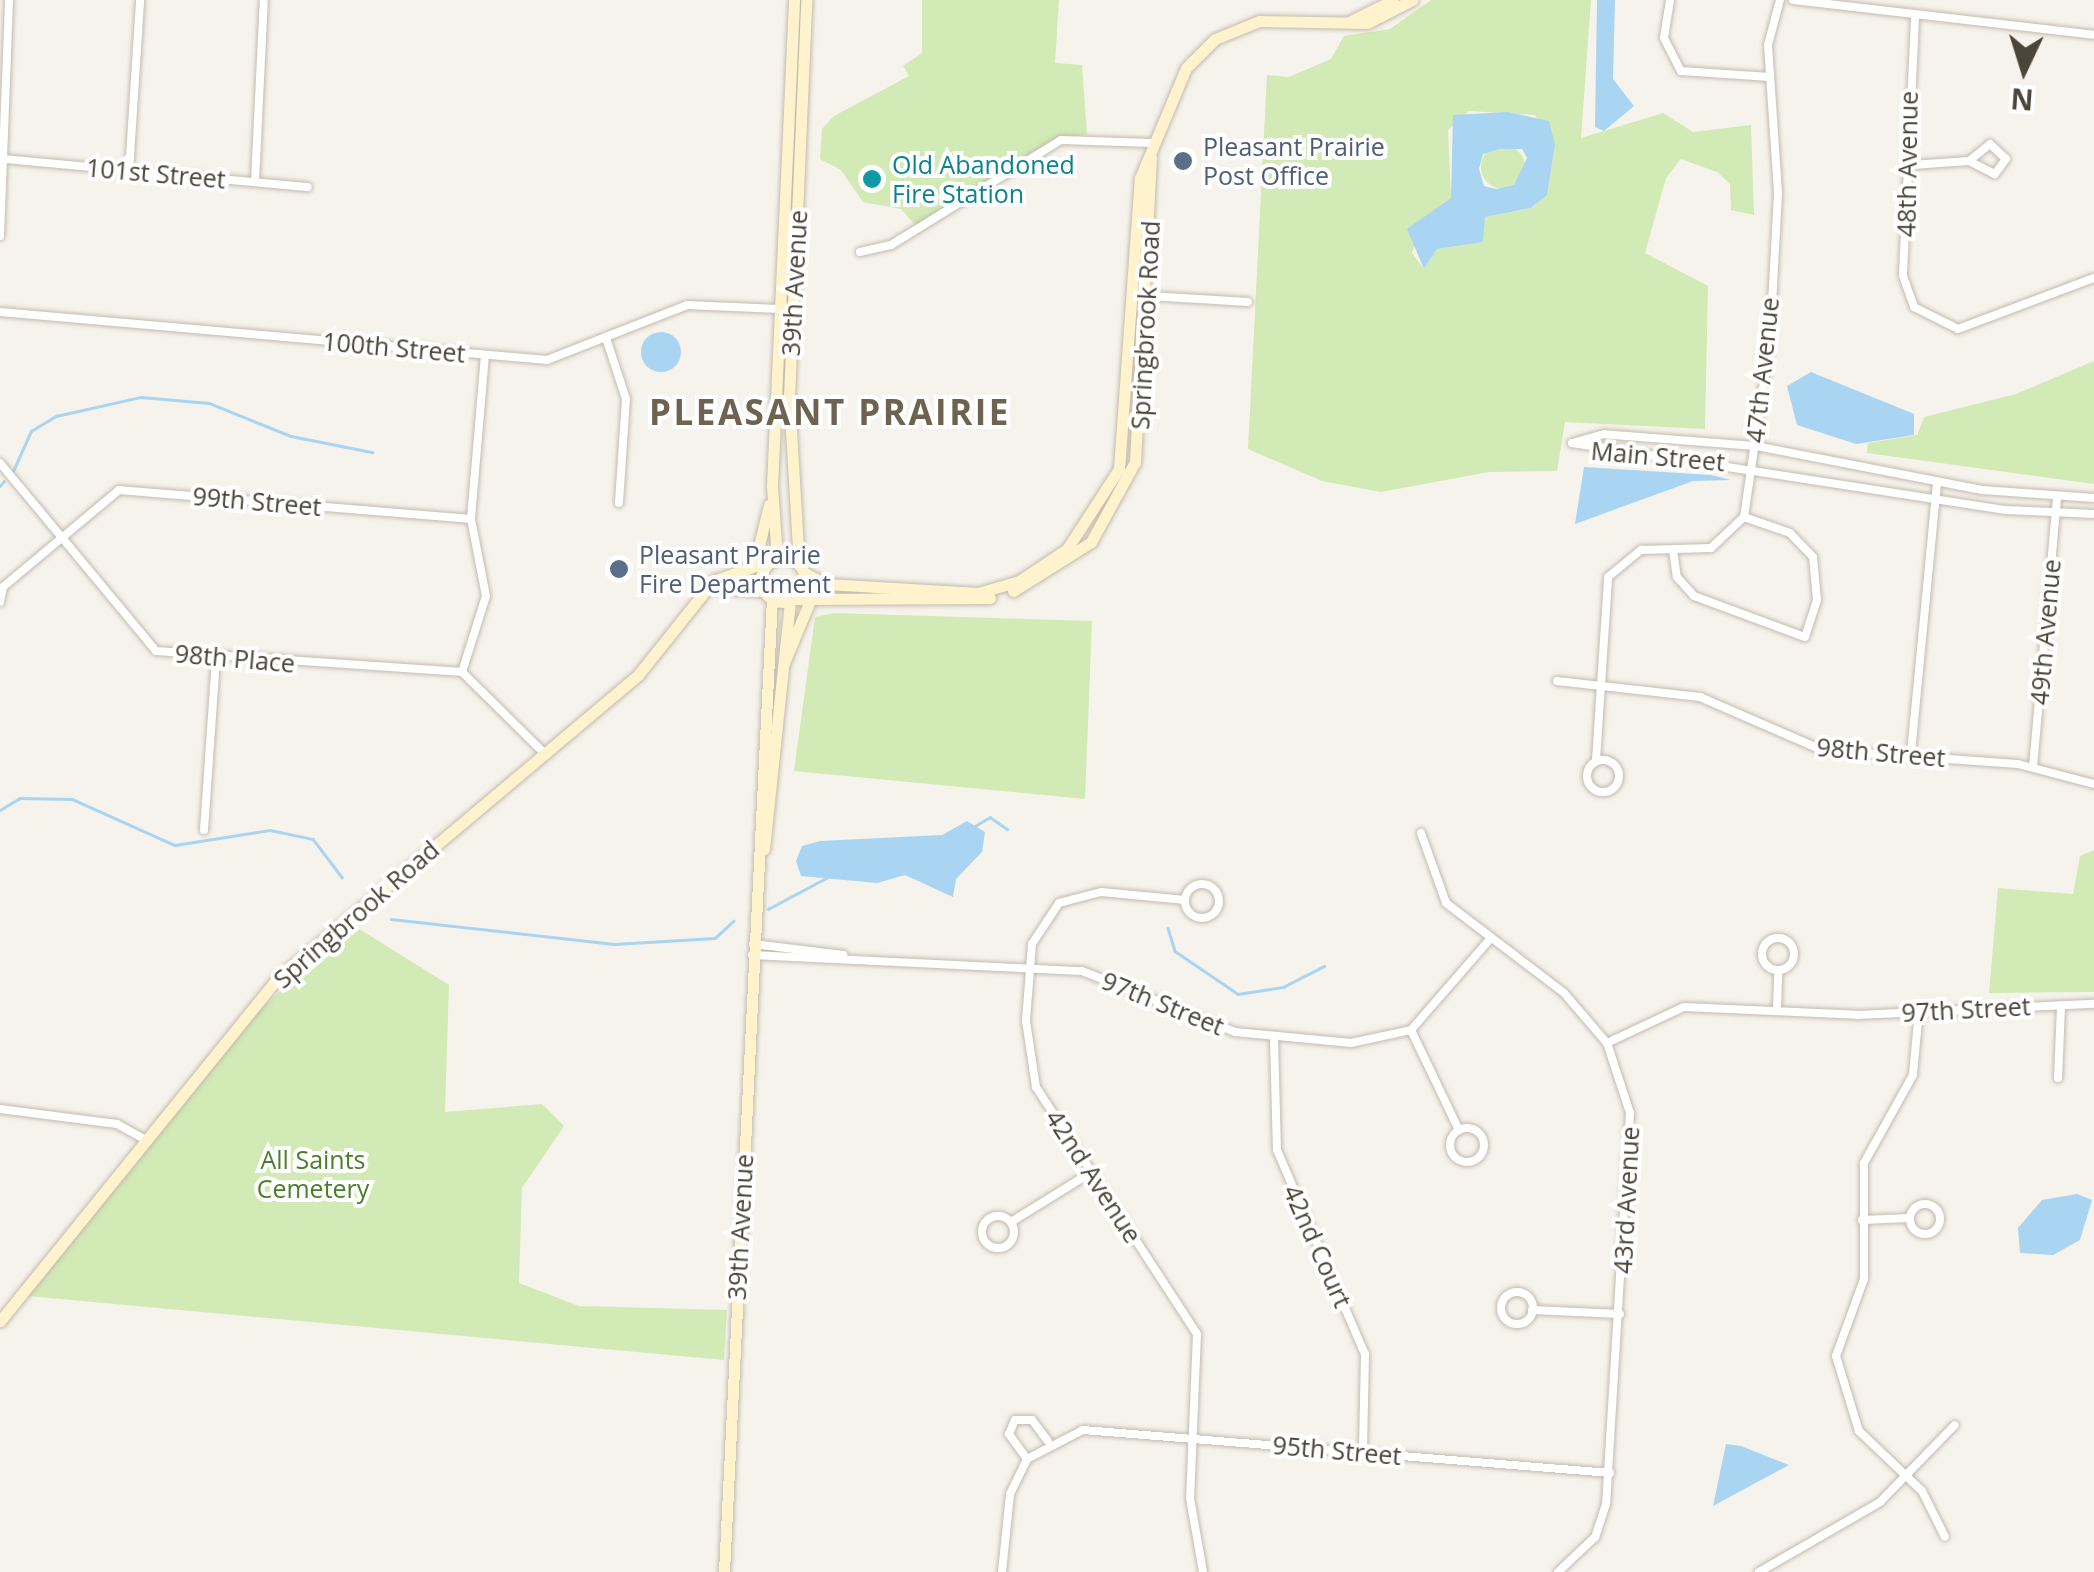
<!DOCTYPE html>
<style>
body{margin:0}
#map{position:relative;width:2094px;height:1572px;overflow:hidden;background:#f6f3ec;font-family:"Open Sans",sans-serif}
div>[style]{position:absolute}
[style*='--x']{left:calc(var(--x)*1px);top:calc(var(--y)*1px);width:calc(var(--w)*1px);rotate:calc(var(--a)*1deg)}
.green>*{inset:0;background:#d2eab5}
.round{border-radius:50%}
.water>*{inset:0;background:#a9d4f2}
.stream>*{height:2.5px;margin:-1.25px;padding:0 1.25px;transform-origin:1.25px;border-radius:1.25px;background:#a9d4f2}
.roads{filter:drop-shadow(0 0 2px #c2bbae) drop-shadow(0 0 2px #c2bbae)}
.street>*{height:8px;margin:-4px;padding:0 4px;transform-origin:4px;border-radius:4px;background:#fff}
.street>.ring{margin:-4px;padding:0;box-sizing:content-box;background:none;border:8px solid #fff;border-radius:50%}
.secondary>*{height:11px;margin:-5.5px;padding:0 5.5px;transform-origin:5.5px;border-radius:5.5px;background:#fff3cd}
.secondary>.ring{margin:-5.5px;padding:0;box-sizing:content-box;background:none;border:11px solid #fff3cd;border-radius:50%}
.dots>*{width:28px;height:28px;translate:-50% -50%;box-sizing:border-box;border:5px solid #fff;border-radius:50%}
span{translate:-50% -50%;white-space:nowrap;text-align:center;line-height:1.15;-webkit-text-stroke:8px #fff;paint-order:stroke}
.service-label{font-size:25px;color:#4e5e75}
.left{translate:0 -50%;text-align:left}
.street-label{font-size:25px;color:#4b4439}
.culture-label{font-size:25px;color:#0d838f}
.park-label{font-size:25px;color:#4a7f2a}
.district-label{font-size:35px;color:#6e6250;font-weight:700;letter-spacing:2.5px}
.north{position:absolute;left:1974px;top:20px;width:100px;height:100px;-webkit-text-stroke:8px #fff;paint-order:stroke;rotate:184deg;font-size:28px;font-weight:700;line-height:40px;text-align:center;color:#4b4439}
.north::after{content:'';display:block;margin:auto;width:35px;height:45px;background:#4b4439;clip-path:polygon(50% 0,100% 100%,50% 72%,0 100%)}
</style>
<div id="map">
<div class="green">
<i style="clip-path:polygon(922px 0,1059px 0,1055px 63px,1082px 65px,1087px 134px,1061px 140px,918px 228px,901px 209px,863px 202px,841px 170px,820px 159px,822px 129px,834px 116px,909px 76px,903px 66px,922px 53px)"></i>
<i style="clip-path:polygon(evenodd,1431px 0,1591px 0,1581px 138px,1663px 113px,1693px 132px,1751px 125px,1754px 215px,1731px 210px,1730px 184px,1717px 172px,1681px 159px,1666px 178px,1645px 253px,1708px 286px,1705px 429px,1565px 422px,1557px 471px,1489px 472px,1381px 492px,1322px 481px,1248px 449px,1267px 75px,1289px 77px,1331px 59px,1344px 36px,1390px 29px,1431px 0,1469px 111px,1535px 115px,1555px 145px,1547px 194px,1532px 208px,1485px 217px,1482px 242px,1437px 249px,1424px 269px,1412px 253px,1424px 218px,1451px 198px,1448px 130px,1469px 111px)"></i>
<i class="round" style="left:1481px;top:145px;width:44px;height:44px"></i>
<i style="clip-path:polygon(2094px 361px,2094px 484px,1867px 453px,1868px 443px,1917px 435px,1924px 417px,2016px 394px)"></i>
<i style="clip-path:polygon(834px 613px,1092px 621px,1085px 799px,794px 771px,815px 617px)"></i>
<i style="clip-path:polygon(2094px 850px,2094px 992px,1989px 993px,1998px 888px,2073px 894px,2080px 856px)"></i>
<i style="clip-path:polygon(353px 925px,449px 985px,445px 1112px,542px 1104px,564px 1126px,522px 1188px,519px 1283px,579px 1306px,727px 1310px,724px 1360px,28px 1296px,261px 1009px)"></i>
</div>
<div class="water">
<i style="clip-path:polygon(1597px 0,1615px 0,1613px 79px,1634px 106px,1604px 131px,1595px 127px)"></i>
<i style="clip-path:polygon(evenodd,1508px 112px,1549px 121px,1555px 145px,1547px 195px,1531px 208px,1485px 217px,1483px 242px,1437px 249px,1424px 269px,1407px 229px,1451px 198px,1453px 115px,1508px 112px,1499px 149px,1522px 149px,1527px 158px,1514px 185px,1496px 189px,1484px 186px,1479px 169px,1483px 154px,1499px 149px)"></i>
<i class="round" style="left:641px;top:332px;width:40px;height:40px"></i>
<i style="clip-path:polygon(1811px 372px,1914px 414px,1914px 435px,1856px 444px,1797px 425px,1787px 386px)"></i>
<i style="clip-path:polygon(1584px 467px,1711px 475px,1731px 480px,1693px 481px,1575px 524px)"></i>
<i style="clip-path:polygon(967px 821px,985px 832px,982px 852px,956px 879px,953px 897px,905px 875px,877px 883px,801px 876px,796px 861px,802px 846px,820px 841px,942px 835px)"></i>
<i style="clip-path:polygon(2077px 1194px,2092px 1200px,2080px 1240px,2053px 1255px,2020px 1253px,2018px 1228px,2042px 1200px)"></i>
<i style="clip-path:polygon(1726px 1444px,1741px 1446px,1789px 1465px,1713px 1506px)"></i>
</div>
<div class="stream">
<i style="--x:13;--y:471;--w:44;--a:-65.8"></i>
<i style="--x:31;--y:431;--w:29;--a:-31"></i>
<i style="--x:56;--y:416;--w:87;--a:-12.6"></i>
<i style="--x:141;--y:397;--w:68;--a:5"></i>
<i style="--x:209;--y:403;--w:88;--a:21.9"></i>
<i style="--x:291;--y:436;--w:83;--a:11.2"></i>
<i style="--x:0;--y:486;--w:6;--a:-51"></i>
<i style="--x:0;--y:810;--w:23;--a:-31"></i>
<i style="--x:20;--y:798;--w:52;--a:1.1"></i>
<i style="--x:72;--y:799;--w:113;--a:24.1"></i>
<i style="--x:175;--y:845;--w:96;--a:-9"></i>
<i style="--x:270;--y:830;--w:44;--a:11.8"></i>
<i style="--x:313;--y:839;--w:48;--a:52.7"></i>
<i style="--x:975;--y:826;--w:17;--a:-31"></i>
<i style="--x:990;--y:817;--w:21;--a:35"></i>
<i style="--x:768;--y:909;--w:68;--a:-28.1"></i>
<i style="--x:391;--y:919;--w:224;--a:6.4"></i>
<i style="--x:614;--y:944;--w:101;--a:-3.4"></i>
<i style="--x:715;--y:938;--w:25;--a:-43"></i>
<i style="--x:1168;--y:928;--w:24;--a:73"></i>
<i style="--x:1175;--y:951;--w:76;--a:34.3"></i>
<i style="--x:1238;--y:994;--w:46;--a:-8.8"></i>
<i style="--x:1283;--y:987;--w:46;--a:-27.1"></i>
</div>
<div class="roads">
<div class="street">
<i style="--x:1670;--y:0;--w:38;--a:99"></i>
<i style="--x:1664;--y:38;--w:37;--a:63"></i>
<i style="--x:1681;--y:71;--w:89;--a:3.9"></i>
<i style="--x:1793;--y:0;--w:303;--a:6.6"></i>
<i style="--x:1915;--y:19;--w:257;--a:92.7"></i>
<i style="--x:1903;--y:276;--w:33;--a:70"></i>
<i style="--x:1914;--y:307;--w:49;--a:26.6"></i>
<i style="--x:1958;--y:329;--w:145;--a:-20.6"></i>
<i style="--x:4;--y:159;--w:305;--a:5.3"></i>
<i style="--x:1912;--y:165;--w:57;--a:-4"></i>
<i style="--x:1969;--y:161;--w:29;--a:27"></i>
<i style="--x:1995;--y:174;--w:19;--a:-54"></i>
<i style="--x:2006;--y:159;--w:22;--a:-137"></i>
<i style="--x:1990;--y:144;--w:27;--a:141"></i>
<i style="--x:129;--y:172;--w:172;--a:-86.3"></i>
<i style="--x:255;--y:181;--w:181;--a:-87.2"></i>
<i style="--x:0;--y:236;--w:236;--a:-87.8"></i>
<i style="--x:860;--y:252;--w:32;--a:-13"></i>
<i style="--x:891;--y:245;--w:200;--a:-31.7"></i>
<i style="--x:1061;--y:140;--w:90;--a:1.9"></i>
<i style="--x:1133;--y:295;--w:115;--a:3.5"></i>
<i style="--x:0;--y:312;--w:549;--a:5.01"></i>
<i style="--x:547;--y:360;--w:150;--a:-21.4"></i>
<i style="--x:687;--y:305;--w:92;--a:2.5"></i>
<i style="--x:606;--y:338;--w:64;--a:71.8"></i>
<i style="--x:626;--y:399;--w:104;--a:93.9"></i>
<i style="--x:485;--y:355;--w:165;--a:94.9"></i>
<i style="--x:471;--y:519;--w:78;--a:79"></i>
<i style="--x:486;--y:596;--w:80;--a:107.5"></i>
<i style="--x:462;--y:672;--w:115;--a:44.6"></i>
<i style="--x:0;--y:463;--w:244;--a:50.3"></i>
<i style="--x:156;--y:651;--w:307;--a:3.9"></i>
<i style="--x:2094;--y:498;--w:112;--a:-175.9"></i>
<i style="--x:1982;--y:490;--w:231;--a:-169"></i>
<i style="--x:1755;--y:446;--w:151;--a:-175.5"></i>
<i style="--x:1604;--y:434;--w:33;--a:164"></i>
<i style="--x:1572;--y:443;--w:439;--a:8.8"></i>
<i style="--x:2006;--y:510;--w:88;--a:2.6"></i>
<i style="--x:1673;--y:550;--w:27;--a:82"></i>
<i style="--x:1677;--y:577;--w:25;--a:48"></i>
<i style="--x:1694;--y:596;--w:118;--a:20.3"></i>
<i style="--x:1805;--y:637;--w:39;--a:-72"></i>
<i style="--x:1817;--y:600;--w:43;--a:-95.3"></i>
<i style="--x:1813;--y:557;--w:33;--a:-134"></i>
<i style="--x:1790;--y:533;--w:49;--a:-160.8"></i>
<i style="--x:0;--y:602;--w:15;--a:-79"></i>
<i style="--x:3;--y:587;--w:151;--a:-39.9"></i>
<i style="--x:119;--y:490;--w:353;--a:4.7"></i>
<i style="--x:1557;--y:681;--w:144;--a:6.4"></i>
<i style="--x:1700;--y:697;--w:133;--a:23.5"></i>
<i style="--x:1822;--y:750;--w:196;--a:4.1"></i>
<i style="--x:2018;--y:764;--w:79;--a:14.7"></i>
<i style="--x:1911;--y:753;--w:272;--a:-84.5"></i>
<i style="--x:1596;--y:760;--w:183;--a:-86.2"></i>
<i style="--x:1608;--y:577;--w:43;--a:-39.3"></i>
<i style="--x:1641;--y:550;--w:70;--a:-1.6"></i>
<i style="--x:1711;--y:548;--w:45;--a:-43.2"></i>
<i style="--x:1744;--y:517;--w:178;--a:-81.6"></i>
<i style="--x:1770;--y:341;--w:149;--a:-86.9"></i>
<i style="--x:1778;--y:192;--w:147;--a:-93.9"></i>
<i style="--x:1768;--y:45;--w:47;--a:-75.1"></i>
<i class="ring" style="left:1587px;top:760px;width:24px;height:24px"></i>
<i style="--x:2033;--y:767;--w:271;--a:-84.9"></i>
<i style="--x:204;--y:830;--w:170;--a:-86"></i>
<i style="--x:1421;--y:833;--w:74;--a:70.3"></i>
<i style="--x:1446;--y:903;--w:148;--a:37.3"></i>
<i style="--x:1564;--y:993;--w:66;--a:49.3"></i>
<i style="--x:1607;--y:1043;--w:74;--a:71.8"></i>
<i style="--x:1630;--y:1113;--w:392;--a:93.5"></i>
<i style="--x:1606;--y:1504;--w:35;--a:108"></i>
<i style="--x:1595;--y:1537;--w:51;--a:136.6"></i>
<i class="ring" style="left:1185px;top:884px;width:26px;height:26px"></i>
<i style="--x:1185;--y:900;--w:84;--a:-174.6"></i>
<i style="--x:1101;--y:892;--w:43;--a:165.3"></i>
<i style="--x:1059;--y:903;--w:49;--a:123.4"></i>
<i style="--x:1032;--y:944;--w:77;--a:94.5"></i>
<i style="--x:1026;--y:1021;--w:67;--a:81.4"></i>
<i style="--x:1036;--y:1087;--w:295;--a:56.9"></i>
<i style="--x:1197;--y:1334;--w:164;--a:92.4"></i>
<i style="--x:1190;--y:1498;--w:75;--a:80"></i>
<i class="ring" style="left:1762px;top:938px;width:24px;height:24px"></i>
<i style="--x:753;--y:944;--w:91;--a:7"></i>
<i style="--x:752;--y:955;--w:330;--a:2.8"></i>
<i style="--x:1082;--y:971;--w:165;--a:21.7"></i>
<i style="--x:1235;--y:1032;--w:117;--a:5.4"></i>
<i style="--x:1351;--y:1043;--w:61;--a:-12.2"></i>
<i style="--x:1411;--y:1030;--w:122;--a:-49"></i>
<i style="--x:1777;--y:1008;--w:38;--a:-88"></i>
<i style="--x:1919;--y:1010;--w:65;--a:95.3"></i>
<i style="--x:1913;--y:1075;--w:101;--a:119.1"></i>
<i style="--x:1864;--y:1163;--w:116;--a:90"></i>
<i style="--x:1864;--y:1279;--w:82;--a:110"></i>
<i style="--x:1836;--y:1356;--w:78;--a:73"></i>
<i style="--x:1859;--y:1431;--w:87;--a:43.6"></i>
<i style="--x:1922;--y:1491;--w:51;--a:63.4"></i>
<i style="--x:1411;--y:1030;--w:111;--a:64.4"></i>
<i style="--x:1274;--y:1038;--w:112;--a:88.5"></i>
<i style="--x:1277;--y:1150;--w:222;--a:66.7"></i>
<i style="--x:1365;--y:1354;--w:98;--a:91.2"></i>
<i style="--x:1607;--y:1043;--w:85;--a:-25.1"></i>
<i style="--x:1684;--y:1007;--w:173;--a:2.6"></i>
<i style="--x:1857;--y:1015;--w:237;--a:-2.7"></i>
<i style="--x:2058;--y:1078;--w:73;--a:-87.6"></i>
<i style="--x:0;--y:1109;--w:118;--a:7.3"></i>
<i style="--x:117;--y:1124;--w:33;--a:29"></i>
<i class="ring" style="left:1450px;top:1128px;width:26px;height:26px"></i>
<i class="ring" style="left:1910px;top:1204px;width:22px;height:22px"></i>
<i class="ring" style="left:982px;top:1216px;width:24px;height:24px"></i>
<i style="--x:1862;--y:1220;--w:48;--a:-2.4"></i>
<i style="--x:1011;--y:1222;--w:93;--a:-31.8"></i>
<i class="ring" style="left:1501px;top:1292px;width:24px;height:24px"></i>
<i style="--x:1532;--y:1310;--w:88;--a:2.6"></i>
<i style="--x:1027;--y:1459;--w:31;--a:-126"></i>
<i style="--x:1009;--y:1434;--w:15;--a:-67"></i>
<i style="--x:1015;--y:1420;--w:17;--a:0"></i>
<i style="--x:1032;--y:1420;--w:26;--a:53"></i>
<i style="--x:1002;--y:1572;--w:78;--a:-84.1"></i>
<i style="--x:1010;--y:1494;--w:39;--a:-64"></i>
<i style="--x:1027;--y:1459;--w:63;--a:-27.4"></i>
<i style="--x:1083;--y:1430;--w:529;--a:4.66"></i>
<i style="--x:1759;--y:1572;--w:140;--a:-30"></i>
<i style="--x:1880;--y:1502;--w:107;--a:-45.8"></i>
</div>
<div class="secondary">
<i style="--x:1349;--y:22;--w:49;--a:-26.6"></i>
<i class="ring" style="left:761px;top:558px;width:33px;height:33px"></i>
<i style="--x:777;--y:559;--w:73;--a:-93.9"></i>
<i style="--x:772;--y:486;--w:486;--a:-87.4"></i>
<i style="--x:799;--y:565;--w:168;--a:-93.4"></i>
<i style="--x:789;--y:397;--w:397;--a:-87.5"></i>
<i style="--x:754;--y:566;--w:63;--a:-76.2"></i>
<i style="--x:803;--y:572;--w:26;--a:28"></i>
<i style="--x:826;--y:584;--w:152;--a:3.4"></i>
<i style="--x:978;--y:593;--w:43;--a:-16.3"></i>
<i style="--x:1019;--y:581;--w:58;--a:-33.7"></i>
<i style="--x:1067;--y:549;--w:95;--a:-57"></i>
<i style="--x:1119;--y:469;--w:292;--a:-85.9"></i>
<i style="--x:1140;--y:178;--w:119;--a:-67.3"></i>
<i style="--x:1186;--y:68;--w:41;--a:-45"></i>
<i style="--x:1215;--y:39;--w:48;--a:-22.2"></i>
<i style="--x:1259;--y:21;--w:108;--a:1.1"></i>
<i style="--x:1367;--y:23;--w:51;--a:-27.1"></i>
<i style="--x:709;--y:587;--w:54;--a:4.2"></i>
<i style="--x:1013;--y:591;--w:92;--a:-32.1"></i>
<i style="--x:1091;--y:542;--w:91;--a:-61.2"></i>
<i style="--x:1135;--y:462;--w:305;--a:-87"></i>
<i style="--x:795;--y:599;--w:195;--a:-0.3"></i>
<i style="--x:784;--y:663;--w:70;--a:-67.4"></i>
<i style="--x:764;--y:849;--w:249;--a:-84"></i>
<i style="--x:0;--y:1321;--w:440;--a:-51"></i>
<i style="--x:277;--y:979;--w:472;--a:-40.1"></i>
<i style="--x:638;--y:675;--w:120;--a:-51.4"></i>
<i style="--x:713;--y:581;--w:63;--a:-19.6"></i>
<i style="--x:724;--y:1572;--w:974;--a:-87.18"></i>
</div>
</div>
<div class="dots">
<i style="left:1183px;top:161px;background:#5c6f8a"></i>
<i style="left:872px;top:179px;background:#0f9aa8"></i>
<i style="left:619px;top:569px;background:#5c6f8a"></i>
</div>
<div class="service-label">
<span class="left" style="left:1203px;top:161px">Pleasant Prairie<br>Post Office</span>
<span class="left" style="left:639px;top:569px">Pleasant Prairie<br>Fire Department</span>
</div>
<div class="street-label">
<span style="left:1907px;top:164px;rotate:-89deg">48th Avenue</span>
<span style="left:156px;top:173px;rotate:5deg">101st Street</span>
<span style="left:794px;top:283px;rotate:-87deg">39th Avenue</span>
<span style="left:1145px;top:325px;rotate:-87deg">Springbrook Road</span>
<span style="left:394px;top:347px;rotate:5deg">100th Street</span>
<span style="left:1762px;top:370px;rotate:-84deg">47th Avenue</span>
<span style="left:1658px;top:456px;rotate:5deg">Main Street</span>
<span style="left:257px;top:501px;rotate:5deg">99th Street</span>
<span style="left:2045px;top:632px;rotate:-85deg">49th Avenue</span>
<span style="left:235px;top:658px;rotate:5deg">98th Place</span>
<span style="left:1881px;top:752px;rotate:5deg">98th Street</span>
<span style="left:356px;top:914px;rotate:-41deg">Springbrook Road</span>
<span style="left:1163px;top:1003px;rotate:22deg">97th Street</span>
<span style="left:1966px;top:1009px;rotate:-3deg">97th Street</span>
<span style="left:1094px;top:1176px;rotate:57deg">42nd Avenue</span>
<span style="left:1626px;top:1200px;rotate:-87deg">43rd Avenue</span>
<span style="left:740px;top:1227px;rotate:-87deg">39th Avenue</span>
<span style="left:1318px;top:1246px;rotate:66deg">42nd Court</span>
<span style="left:1337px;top:1450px;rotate:5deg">95th Street</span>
</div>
<div class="culture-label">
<span class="left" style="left:892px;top:179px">Old Abandoned<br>Fire Station</span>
</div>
<div class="park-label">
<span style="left:313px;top:1174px">All Saints<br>Cemetery</span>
</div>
<div class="district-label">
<span style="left:830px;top:412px">PLEASANT PRAIRIE</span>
</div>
<div class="north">N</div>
</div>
